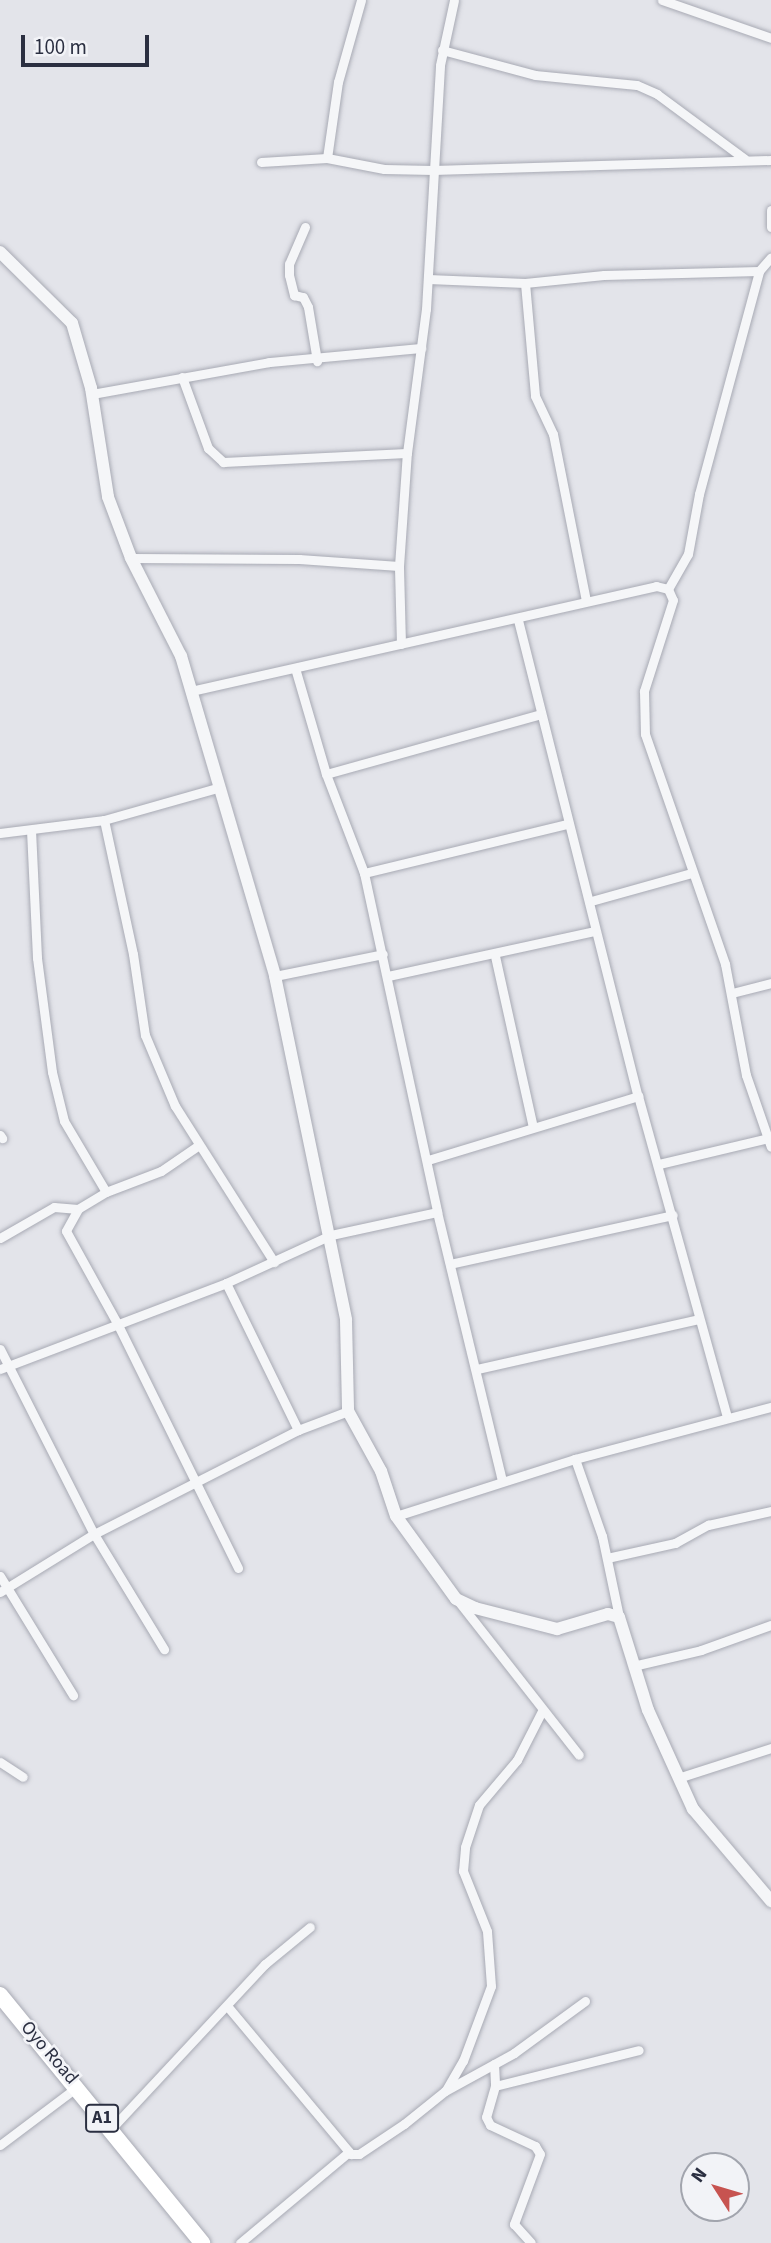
<!DOCTYPE html>
<style>
body{margin:0}
#map{position:relative;width:771px;height:2243px;overflow:hidden;background:#e3e4ea;font-family:"Source Sans 3",sans-serif}
div>[style]{position:absolute}
[style*='--x']{left:calc(var(--x)*1px);top:calc(var(--y)*1px);width:calc(var(--w)*1px);rotate:calc(var(--a)*1deg)}
.roads{filter:drop-shadow(0 0 2px #a8aab4) drop-shadow(0 0 2px #a8aab4)}
.minor>*{height:9px;margin:-4.5px;padding:0 4.5px;transform-origin:4.5px;border-radius:4.5px;background:#f5f6f8}
.tertiary>*{height:12px;margin:-6px;padding:0 6px;transform-origin:6px;border-radius:6px;background:#f5f6f8}
.trunk>*{height:16px;margin:-8px;padding:0 8px;transform-origin:8px;border-radius:8px;background:#fff}
span{translate:-50% -50%;white-space:nowrap;text-align:center;line-height:1.15;-webkit-text-stroke:5px #f2f3f7;paint-order:stroke}
.shield-label span{padding:2px 5px;background:#f2f3f7;border:2px solid;border-radius:5px;-webkit-text-stroke-width:0}
.shield-label{font-size:18px;color:#2b2f41;font-weight:700}
.street-label{font-size:19px;color:#2b2f41}
.north{position:absolute;left:680px;top:2152px;width:70px;height:70px;box-sizing:border-box;background:#f2f3f7;border:2px solid #a2a5ae;border-radius:50%;rotate:307deg;font-size:19px;font-weight:700;line-height:28px;text-align:center;color:#2b2f41}
.north::after{content:'';display:block;margin:auto;width:24px;height:32px;background:#c75350;clip-path:polygon(50% 0,100% 100%,50% 72%,0 100%)}
.scale{position:absolute;left:21px;top:35px;width:128px;height:32px;box-sizing:border-box;border:4px solid #2b2f41;border-top:0;padding-left:9px;font-size:21px;line-height:24px;white-space:nowrap;color:#2b2f41;-webkit-text-stroke:5px #f2f3f7;paint-order:stroke}
</style>
<div id="map">
<div class="roads">
<div class="minor">
<i style="--x:662;--y:0;--w:115;--a:19.2"></i>
<i style="--x:442;--y:50;--w:96;--a:15"></i>
<i style="--x:535;--y:75;--w:102;--a:5.6"></i>
<i style="--x:637;--y:85;--w:22;--a:24"></i>
<i style="--x:657;--y:94;--w:109;--a:36.5"></i>
<i style="--x:327;--y:158;--w:77;--a:-81.8"></i>
<i style="--x:338;--y:82;--w:85;--a:-74.3"></i>
<i style="--x:261;--y:162;--w:66;--a:-3.5"></i>
<i style="--x:327;--y:158;--w:58;--a:10.9"></i>
<i style="--x:384;--y:169;--w:49;--a:1.2"></i>
<i style="--x:433;--y:170;--w:338;--a:-1.7"></i>
<i style="--x:771;--y:210;--w:17;--a:90"></i>
<i style="--x:305;--y:227;--w:40;--a:113.4"></i>
<i style="--x:289;--y:264;--w:11;--a:90"></i>
<i style="--x:289;--y:275;--w:21;--a:76"></i>
<i style="--x:294;--y:295;--w:9;--a:13"></i>
<i style="--x:303;--y:297;--w:11;--a:63"></i>
<i style="--x:308;--y:307;--w:55;--a:80.5"></i>
<i style="--x:428;--y:279;--w:97;--a:2.4"></i>
<i style="--x:525;--y:283;--w:79;--a:-5.8"></i>
<i style="--x:604;--y:275;--w:155;--a:-1.5"></i>
<i style="--x:525;--y:283;--w:113;--a:84.9"></i>
<i style="--x:535;--y:396;--w:42;--a:64.7"></i>
<i style="--x:553;--y:434;--w:170;--a:78.8"></i>
<i style="--x:182;--y:377;--w:76;--a:69.9"></i>
<i style="--x:208;--y:448;--w:21;--a:43"></i>
<i style="--x:223;--y:462;--w:184;--a:-2.8"></i>
<i style="--x:92;--y:394;--w:180;--a:-10.2"></i>
<i style="--x:269;--y:362;--w:153;--a:-5.3"></i>
<i style="--x:131;--y:558;--w:168;--a:0.3"></i>
<i style="--x:299;--y:559;--w:100;--a:4"></i>
<i style="--x:668;--y:589;--w:40;--a:-60.3"></i>
<i style="--x:688;--y:554;--w:61;--a:-79.6"></i>
<i style="--x:699;--y:494;--w:231;--a:-74.9"></i>
<i style="--x:759;--y:271;--w:18;--a:-49"></i>
<i style="--x:518;--y:620;--w:491;--a:75.9"></i>
<i style="--x:638;--y:1096;--w:333;--a:74.5"></i>
<i style="--x:401;--y:644;--w:78;--a:-91.5"></i>
<i style="--x:399;--y:566;--w:113;--a:-86"></i>
<i style="--x:407;--y:453;--w:145;--a:-82.5"></i>
<i style="--x:426;--y:309;--w:244;--a:-86.7"></i>
<i style="--x:440;--y:65;--w:66;--a:-77.8"></i>
<i style="--x:295;--y:668;--w:110;--a:73.7"></i>
<i style="--x:326;--y:774;--w:106;--a:69"></i>
<i style="--x:364;--y:873;--w:347;--a:77.8"></i>
<i style="--x:437;--y:1212;--w:277;--a:76.4"></i>
<i style="--x:191;--y:691;--w:477;--a:-12.7"></i>
<i style="--x:656;--y:586;--w:12;--a:14"></i>
<i style="--x:668;--y:589;--w:12;--a:66"></i>
<i style="--x:673;--y:600;--w:96;--a:107.7"></i>
<i style="--x:644;--y:691;--w:43;--a:88.7"></i>
<i style="--x:645;--y:734;--w:244;--a:70.8"></i>
<i style="--x:725;--y:964;--w:113;--a:79.3"></i>
<i style="--x:746;--y:1075;--w:76;--a:70.9"></i>
<i style="--x:326;--y:774;--w:223;--a:-15.6"></i>
<i style="--x:104;--y:820;--w:137;--a:77.8"></i>
<i style="--x:133;--y:954;--w:82;--a:81.6"></i>
<i style="--x:145;--y:1035;--w:77;--a:67.1"></i>
<i style="--x:175;--y:1106;--w:185;--a:57.6"></i>
<i style="--x:31;--y:830;--w:128;--a:87.3"></i>
<i style="--x:37;--y:958;--w:115;--a:82.5"></i>
<i style="--x:52;--y:1072;--w:50;--a:76.2"></i>
<i style="--x:64;--y:1121;--w:82;--a:59.4"></i>
<i style="--x:0;--y:833;--w:105;--a:-7.1"></i>
<i style="--x:104;--y:820;--w:117;--a:-15.8"></i>
<i style="--x:364;--y:873;--w:209;--a:-13.6"></i>
<i style="--x:591;--y:901;--w:104;--a:-15.6"></i>
<i style="--x:495;--y:956;--w:175;--a:77.5"></i>
<i style="--x:275;--y:976;--w:110;--a:-11.5"></i>
<i style="--x:388;--y:976;--w:212;--a:-12.3"></i>
<i style="--x:732;--y:993;--w:40;--a:-14.4"></i>
<i style="--x:0;--y:1135;--w:4;--a:56"></i>
<i style="--x:199;--y:1145;--w:46;--a:145.6"></i>
<i style="--x:161;--y:1171;--w:59;--a:159.1"></i>
<i style="--x:106;--y:1192;--w:33;--a:149"></i>
<i style="--x:78;--y:1209;--w:25;--a:119"></i>
<i style="--x:66;--y:1231;--w:107;--a:61"></i>
<i style="--x:118;--y:1325;--w:271;--a:63.7"></i>
<i style="--x:428;--y:1160;--w:220;--a:-16.9"></i>
<i style="--x:659;--y:1164;--w:112;--a:-13.4"></i>
<i style="--x:0;--y:1238;--w:62;--a:-29.9"></i>
<i style="--x:54;--y:1207;--w:24;--a:5"></i>
<i style="--x:450;--y:1264;--w:228;--a:-12.4"></i>
<i style="--x:226;--y:1283;--w:164;--a:63.9"></i>
<i style="--x:0;--y:1349;--w:208;--a:63.1"></i>
<i style="--x:94;--y:1534;--w:135;--a:58.7"></i>
<i style="--x:0;--y:1369;--w:242;--a:-20.8"></i>
<i style="--x:226;--y:1283;--w:115;--a:-24.6"></i>
<i style="--x:331;--y:1235;--w:108;--a:-12.2"></i>
<i style="--x:477;--y:1369;--w:227;--a:-12.7"></i>
<i style="--x:575;--y:1459;--w:82;--a:70.7"></i>
<i style="--x:602;--y:1536;--w:83;--a:78.1"></i>
<i style="--x:396;--y:1516;--w:188;--a:-17.7"></i>
<i style="--x:575;--y:1459;--w:203;--a:-14.9"></i>
<i style="--x:607;--y:1558;--w:70;--a:-12.4"></i>
<i style="--x:675;--y:1543;--w:38;--a:-29"></i>
<i style="--x:708;--y:1525;--w:65;--a:-12.5"></i>
<i style="--x:0;--y:1576;--w:140;--a:58.5"></i>
<i style="--x:0;--y:1592;--w:110;--a:-31.7"></i>
<i style="--x:94;--y:1534;--w:229;--a:-27"></i>
<i style="--x:298;--y:1430;--w:53;--a:-20.8"></i>
<i style="--x:459;--y:1602;--w:194;--a:51.9"></i>
<i style="--x:633;--y:1666;--w:70;--a:-13.2"></i>
<i style="--x:701;--y:1650;--w:74;--a:-19.7"></i>
<i style="--x:0;--y:1762;--w:27;--a:33"></i>
<i style="--x:681;--y:1777;--w:95;--a:-17.9"></i>
<i style="--x:228;--y:2007;--w:192;--a:50.1"></i>
<i style="--x:351;--y:2154;--w:8;--a:0"></i>
<i style="--x:359;--y:2154;--w:54;--a:-33.7"></i>
<i style="--x:404;--y:2124;--w:53;--a:-38.8"></i>
<i style="--x:445;--y:2091;--w:79;--a:-28.8"></i>
<i style="--x:514;--y:2053;--w:88;--a:-36.2"></i>
<i style="--x:494;--y:2064;--w:22;--a:87"></i>
<i style="--x:495;--y:2086;--w:32;--a:106"></i>
<i style="--x:486;--y:2117;--w:9;--a:63"></i>
<i style="--x:490;--y:2125;--w:50;--a:25"></i>
<i style="--x:535;--y:2146;--w:9;--a:58"></i>
<i style="--x:540;--y:2154;--w:75;--a:110.4"></i>
<i style="--x:514;--y:2224;--w:25;--a:48"></i>
<i style="--x:495;--y:2086;--w:148;--a:-14"></i>
<i style="--x:446;--y:2090;--w:34;--a:-60"></i>
<i style="--x:463;--y:2061;--w:80;--a:-69.5"></i>
<i style="--x:491;--y:1986;--w:55;--a:-94.2"></i>
<i style="--x:487;--y:1931;--w:65;--a:-111.8"></i>
<i style="--x:463;--y:1871;--w:24;--a:-85"></i>
<i style="--x:465;--y:1847;--w:44;--a:-71.6"></i>
<i style="--x:479;--y:1805;--w:59;--a:-49.8"></i>
<i style="--x:517;--y:1760;--w:55;--a:-63"></i>
<i style="--x:111;--y:2129;--w:226;--a:-47"></i>
<i style="--x:265;--y:1964;--w:58;--a:-39.4"></i>
<i style="--x:0;--y:2145;--w:96;--a:-37"></i>
<i style="--x:240;--y:2243;--w:142;--a:-39.9"></i>
</div>
<div class="tertiary">
<i style="--x:0;--y:252;--w:101;--a:44.6"></i>
<i style="--x:72;--y:323;--w:68;--a:73.7"></i>
<i style="--x:91;--y:388;--w:110;--a:81.1"></i>
<i style="--x:108;--y:497;--w:65;--a:69.3"></i>
<i style="--x:131;--y:558;--w:110;--a:63"></i>
<i style="--x:181;--y:656;--w:334;--a:73.6"></i>
<i style="--x:275;--y:976;--w:351;--a:78.3"></i>
<i style="--x:346;--y:1320;--w:91;--a:88.7"></i>
<i style="--x:348;--y:1411;--w:68;--a:61.2"></i>
<i style="--x:381;--y:1471;--w:47;--a:71.6"></i>
<i style="--x:396;--y:1516;--w:102;--a:54.1"></i>
<i style="--x:456;--y:1599;--w:21;--a:25"></i>
<i style="--x:475;--y:1608;--w:85;--a:14.4"></i>
<i style="--x:557;--y:1629;--w:53;--a:-16.4"></i>
<i style="--x:608;--y:1614;--w:11;--a:15"></i>
<i style="--x:619;--y:1617;--w:97;--a:72.7"></i>
<i style="--x:648;--y:1710;--w:109;--a:65.6"></i>
<i style="--x:693;--y:1809;--w:121;--a:49.7"></i>
</div>
<div class="trunk">
<i style="--x:0;--y:1995;--w:320;--a:50.8"></i>
</div>
</div>
<div class="shield-label">
<span style="left:102px;top:2118px">A1</span>
</div>
<div class="street-label">
<span style="left:49px;top:2053px;rotate:49deg">Oyo Road</span>
</div>
<div class="north">N</div>
<div class="scale">100 m</div>
</div>
